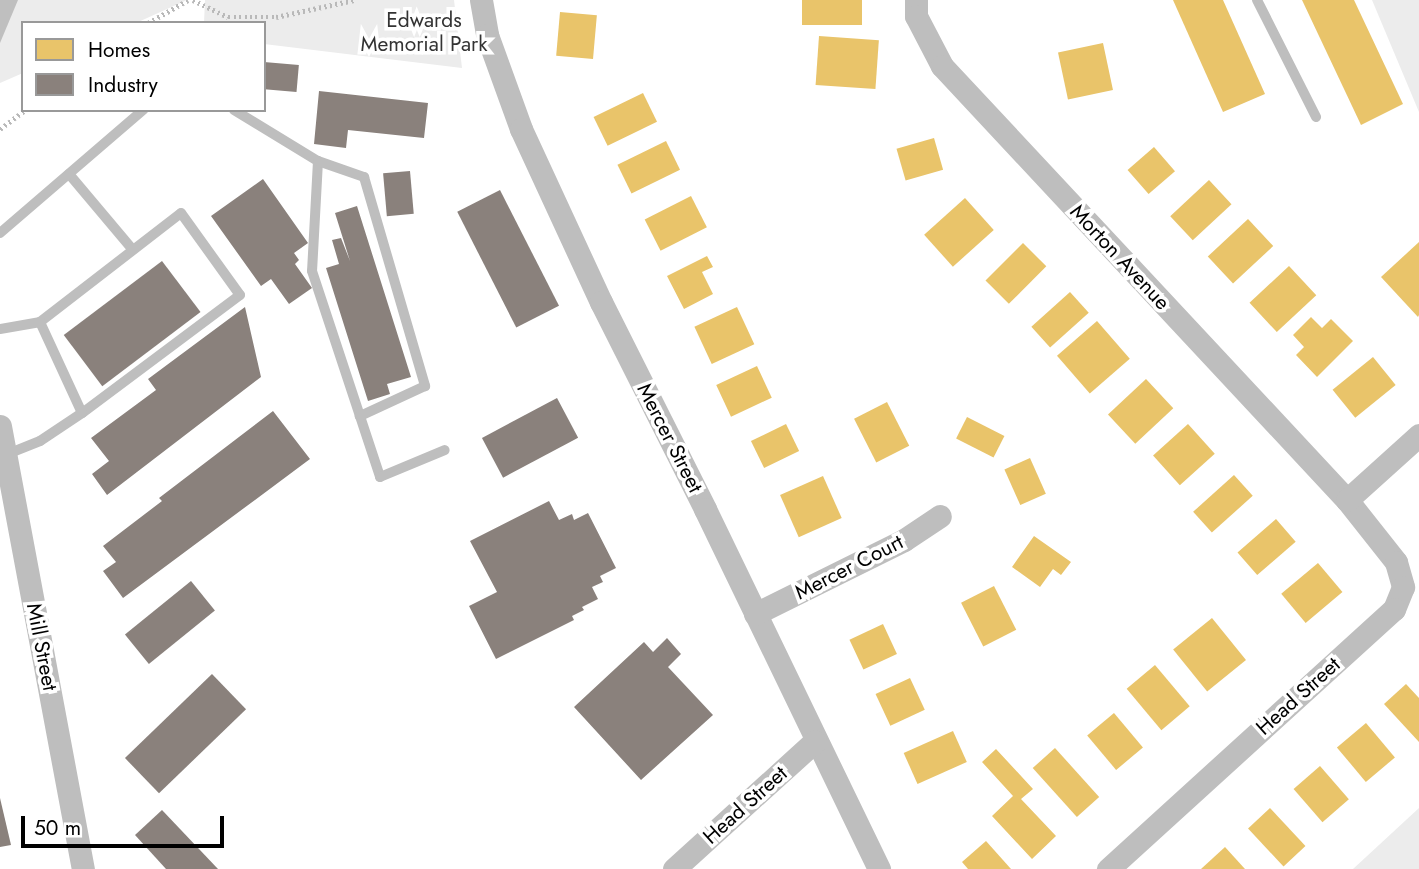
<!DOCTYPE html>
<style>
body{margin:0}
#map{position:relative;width:1419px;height:869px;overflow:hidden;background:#fff;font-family:Jost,sans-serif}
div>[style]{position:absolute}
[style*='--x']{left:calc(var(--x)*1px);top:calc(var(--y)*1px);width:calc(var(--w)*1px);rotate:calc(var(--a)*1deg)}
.green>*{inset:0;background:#ececec}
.water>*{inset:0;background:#bfbfbf}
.homes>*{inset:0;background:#e9c46a;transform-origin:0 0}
.industry>*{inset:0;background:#8a817c;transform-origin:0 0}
.path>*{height:4.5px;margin-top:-2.25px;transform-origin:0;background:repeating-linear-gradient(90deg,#b9b9b9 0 2px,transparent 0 5.5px)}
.lane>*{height:10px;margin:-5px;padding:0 5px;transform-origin:5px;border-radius:5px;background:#bebebe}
.street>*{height:23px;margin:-11.5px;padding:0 11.5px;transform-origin:11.5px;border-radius:11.5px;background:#bebebe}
span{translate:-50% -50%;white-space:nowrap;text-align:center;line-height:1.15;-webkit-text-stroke:7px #fff;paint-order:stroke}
.park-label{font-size:21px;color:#333}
.street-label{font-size:21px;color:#000}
.legend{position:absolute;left:21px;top:21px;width:245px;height:91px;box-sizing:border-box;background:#fff;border:2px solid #999;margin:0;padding:9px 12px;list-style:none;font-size:21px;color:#000}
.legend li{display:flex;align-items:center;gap:14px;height:35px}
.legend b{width:35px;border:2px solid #999}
.scale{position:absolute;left:21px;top:816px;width:203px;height:32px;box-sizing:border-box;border:4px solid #000;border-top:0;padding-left:9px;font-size:21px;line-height:24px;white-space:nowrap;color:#000;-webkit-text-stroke:5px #fff;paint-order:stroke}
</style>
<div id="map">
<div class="green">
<i style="clip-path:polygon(0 0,187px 0,136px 23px,23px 23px,23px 73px,0 83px)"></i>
<i style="clip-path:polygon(205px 0,454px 0,462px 68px,264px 44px,264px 23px,204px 23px)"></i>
<i style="clip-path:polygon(1372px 0,1419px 0,1419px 112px)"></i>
<i style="clip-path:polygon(1419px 808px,1419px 869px,1353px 869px)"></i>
</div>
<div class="water">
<i style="clip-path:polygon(0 0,18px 0,0 43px)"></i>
</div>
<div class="homes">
<i style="left:802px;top:0;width:60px;height:25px"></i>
<i style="clip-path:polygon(1173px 0,1223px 0,1265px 94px,1223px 112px)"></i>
<i style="clip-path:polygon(1302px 0,1354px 0,1403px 104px,1361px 125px)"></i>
<i style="left:560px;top:12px;width:37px;height:44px;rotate:5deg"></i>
<i style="left:819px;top:36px;width:60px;height:49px;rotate:4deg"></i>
<i style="left:1103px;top:43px;width:48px;height:46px;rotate:78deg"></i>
<i style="left:643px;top:93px;width:32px;height:55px;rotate:64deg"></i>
<i style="left:934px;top:138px;width:33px;height:39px;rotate:74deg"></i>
<i style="left:666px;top:141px;width:32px;height:54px;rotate:64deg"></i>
<i style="left:1154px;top:147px;width:32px;height:35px;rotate:49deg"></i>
<i style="left:1209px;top:180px;width:33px;height:53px;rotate:47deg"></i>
<i style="left:691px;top:196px;width:35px;height:52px;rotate:63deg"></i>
<i style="left:965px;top:198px;width:43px;height:55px;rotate:48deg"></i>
<i style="left:1248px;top:219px;width:37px;height:55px;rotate:47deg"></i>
<i style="clip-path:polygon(1419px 242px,1419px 315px,1418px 317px,1381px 277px)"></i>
<i style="left:1023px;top:243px;width:33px;height:53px;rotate:45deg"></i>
<i style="clip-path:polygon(707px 256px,713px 267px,702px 272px,713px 294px,684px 309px,667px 276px)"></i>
<i style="left:1289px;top:266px;width:40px;height:54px;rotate:47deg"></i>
<i style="left:1070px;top:292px;width:28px;height:52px;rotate:48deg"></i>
<i style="left:737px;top:307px;width:41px;height:47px;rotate:65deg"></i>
<i style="clip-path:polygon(1311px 317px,1322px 328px,1331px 319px,1353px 341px,1317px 377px,1296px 355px,1304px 347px,1293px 335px)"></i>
<i style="left:1097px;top:321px;width:50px;height:53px;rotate:49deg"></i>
<i style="left:1373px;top:357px;width:36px;height:52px;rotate:51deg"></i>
<i style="left:757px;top:366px;width:35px;height:45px;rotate:65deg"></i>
<i style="left:1146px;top:379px;width:40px;height:52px;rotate:47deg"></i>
<i style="left:887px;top:402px;width:49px;height:37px;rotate:63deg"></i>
<i style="left:967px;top:417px;width:42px;height:24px;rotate:27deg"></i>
<i style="left:786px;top:424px;width:30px;height:39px;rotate:64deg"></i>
<i style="left:1188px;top:424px;width:40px;height:47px;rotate:48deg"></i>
<i style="left:1030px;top:458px;width:39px;height:28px;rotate:66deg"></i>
<i style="left:1234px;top:475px;width:28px;height:55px;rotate:48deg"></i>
<i style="left:823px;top:476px;width:46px;height:47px;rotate:66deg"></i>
<i style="left:1276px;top:519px;width:30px;height:51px;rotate:49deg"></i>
<i style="clip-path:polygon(1034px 536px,1071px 562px,1061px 575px,1053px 569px,1040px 587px,1012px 567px)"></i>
<i style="left:1318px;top:563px;width:38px;height:48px;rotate:50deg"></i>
<i style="left:994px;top:586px;width:49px;height:37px;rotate:63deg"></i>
<i style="left:1212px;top:618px;width:54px;height:50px;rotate:51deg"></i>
<i style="left:883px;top:624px;width:33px;height:37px;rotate:65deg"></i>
<i style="left:1155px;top:665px;width:54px;height:37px;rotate:50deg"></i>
<i style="left:910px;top:678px;width:35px;height:38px;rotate:65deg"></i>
<i style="clip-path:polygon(1406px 684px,1419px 698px,1419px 742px,1384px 704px)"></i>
<i style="left:1114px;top:713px;width:45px;height:35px;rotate:50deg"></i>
<i style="left:1366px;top:723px;width:45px;height:38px;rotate:50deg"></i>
<i style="left:953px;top:731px;width:34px;height:54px;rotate:66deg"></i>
<i style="left:1055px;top:748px;width:66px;height:30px;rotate:48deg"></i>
<i style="clip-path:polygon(996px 749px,1033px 789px,1021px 799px,1056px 836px,1032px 859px,992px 816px,1013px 796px,982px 762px)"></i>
<i style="left:1320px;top:766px;width:44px;height:35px;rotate:49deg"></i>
<i style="left:1270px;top:808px;width:52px;height:30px;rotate:47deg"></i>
<i style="clip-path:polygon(986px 841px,1011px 869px,968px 869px,962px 862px)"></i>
<i style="clip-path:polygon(1225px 847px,1245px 869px,1201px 869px)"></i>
</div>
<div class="industry">
<i style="left:264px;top:62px;width:35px;height:27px;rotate:5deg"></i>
<i style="clip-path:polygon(319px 91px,428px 103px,424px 138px,348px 130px,346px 148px,314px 144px)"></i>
<i style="left:410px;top:171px;width:43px;height:27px;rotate:85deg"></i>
<i style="clip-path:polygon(263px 179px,308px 243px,294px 253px,299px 260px,295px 264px,312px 288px,289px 304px,271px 279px,261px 286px,211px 216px)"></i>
<i style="left:500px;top:190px;width:130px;height:48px;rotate:63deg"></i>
<i style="clip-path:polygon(357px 206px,411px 377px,387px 384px,390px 394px,368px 401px,326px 268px,339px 264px,332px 240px,341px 238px,350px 261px,335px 213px)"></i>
<i style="left:162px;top:261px;width:64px;height:123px;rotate:53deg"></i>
<i style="clip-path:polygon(245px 307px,261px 377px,107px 495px,92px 474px,109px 461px,91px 438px,156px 390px,148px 379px)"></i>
<i style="left:557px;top:398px;width:45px;height:85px;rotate:62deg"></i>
<i style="clip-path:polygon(273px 411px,310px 459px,123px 598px,103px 571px,116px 562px,103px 546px,162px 501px,159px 498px)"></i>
<i style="clip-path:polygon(549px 501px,559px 520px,572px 514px,574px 520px,588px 513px,616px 568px,600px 576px,603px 582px,592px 587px,598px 599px,582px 607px,584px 610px,572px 616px,574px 620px,496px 659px,469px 606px,497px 592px,470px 541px)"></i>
<i style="left:191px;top:581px;width:38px;height:85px;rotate:51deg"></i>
<i style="clip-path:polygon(667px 638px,681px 654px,668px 667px,713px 715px,641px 780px,574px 707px,644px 642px,653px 652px)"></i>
<i style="left:212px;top:674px;width:49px;height:121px;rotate:46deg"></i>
<i style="clip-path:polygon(0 798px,11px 845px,0 847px)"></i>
<i style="clip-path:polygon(162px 810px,218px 869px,166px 869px,135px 835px)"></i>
</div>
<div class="path">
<i style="--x:193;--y:0;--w:39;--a:26"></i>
<i style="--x:228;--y:17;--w:48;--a:0"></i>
<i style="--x:276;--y:17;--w:80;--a:-12.3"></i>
<i style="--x:148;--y:23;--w:46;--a:-29.9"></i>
<i style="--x:0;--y:129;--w:31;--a:-37"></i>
</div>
<div class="lane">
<i style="--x:1257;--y:0;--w:131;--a:63.2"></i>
<i style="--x:234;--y:110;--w:98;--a:31.3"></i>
<i style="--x:318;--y:161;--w:110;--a:93.1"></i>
<i style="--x:312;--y:271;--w:217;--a:71.7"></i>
<i style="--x:380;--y:477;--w:70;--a:-22.6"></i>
<i style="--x:318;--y:161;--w:49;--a:19.2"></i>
<i style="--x:364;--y:177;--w:218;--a:73.7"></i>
<i style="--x:425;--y:386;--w:72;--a:155.2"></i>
<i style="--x:69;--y:174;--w:99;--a:49.9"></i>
<i style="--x:0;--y:233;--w:189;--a:-40.7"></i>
<i style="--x:40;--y:322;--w:178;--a:-37.7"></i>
<i style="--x:181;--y:213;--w:101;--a:54.3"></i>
<i style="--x:240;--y:295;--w:197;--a:143.2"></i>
<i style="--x:0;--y:329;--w:41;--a:-9.9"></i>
<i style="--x:40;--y:322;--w:100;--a:65.2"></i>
<i style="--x:82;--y:413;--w:50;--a:146.3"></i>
<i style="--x:40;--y:441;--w:38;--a:158"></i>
</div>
<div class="street">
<i style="--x:481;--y:0;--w:36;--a:80"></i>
<i style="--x:487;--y:35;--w:100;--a:70.1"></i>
<i style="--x:521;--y:129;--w:191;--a:65.2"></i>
<i style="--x:601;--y:302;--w:232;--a:63.3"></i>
<i style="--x:705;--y:509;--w:400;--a:64.2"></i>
<i style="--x:916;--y:0;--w:16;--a:90"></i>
<i style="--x:916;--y:16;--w:56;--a:62.5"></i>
<i style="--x:942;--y:66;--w:594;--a:46.98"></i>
<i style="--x:1347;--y:500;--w:79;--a:51.7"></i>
<i style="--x:1396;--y:562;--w:26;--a:74"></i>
<i style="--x:1403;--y:587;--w:24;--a:112"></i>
<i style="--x:1394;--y:609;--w:387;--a:137.7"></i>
<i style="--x:0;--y:426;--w:451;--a:79.4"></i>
<i style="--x:1347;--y:500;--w:97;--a:-42.1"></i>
<i style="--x:755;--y:614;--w:166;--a:-26.4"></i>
<i style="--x:904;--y:540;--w:43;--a:-33.7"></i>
<i style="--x:674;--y:869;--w:190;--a:-42.2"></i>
</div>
<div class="park-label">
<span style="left:424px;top:32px">Edwards<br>Memorial Park</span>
</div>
<div class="street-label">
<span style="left:1120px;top:257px;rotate:47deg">Morton Avenue</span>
<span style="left:670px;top:438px;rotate:63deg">Mercer Street</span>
<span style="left:849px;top:567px;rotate:-27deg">Mercer Court</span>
<span style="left:42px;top:647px;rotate:79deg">Mill Street</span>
<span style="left:1298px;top:696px;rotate:-42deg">Head Street</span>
<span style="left:745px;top:805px;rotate:-42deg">Head Street</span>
</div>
<ul class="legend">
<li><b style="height:19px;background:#e9c46a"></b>Homes</li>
<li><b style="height:19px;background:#8a817c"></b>Industry</li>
</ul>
<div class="scale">50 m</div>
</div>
